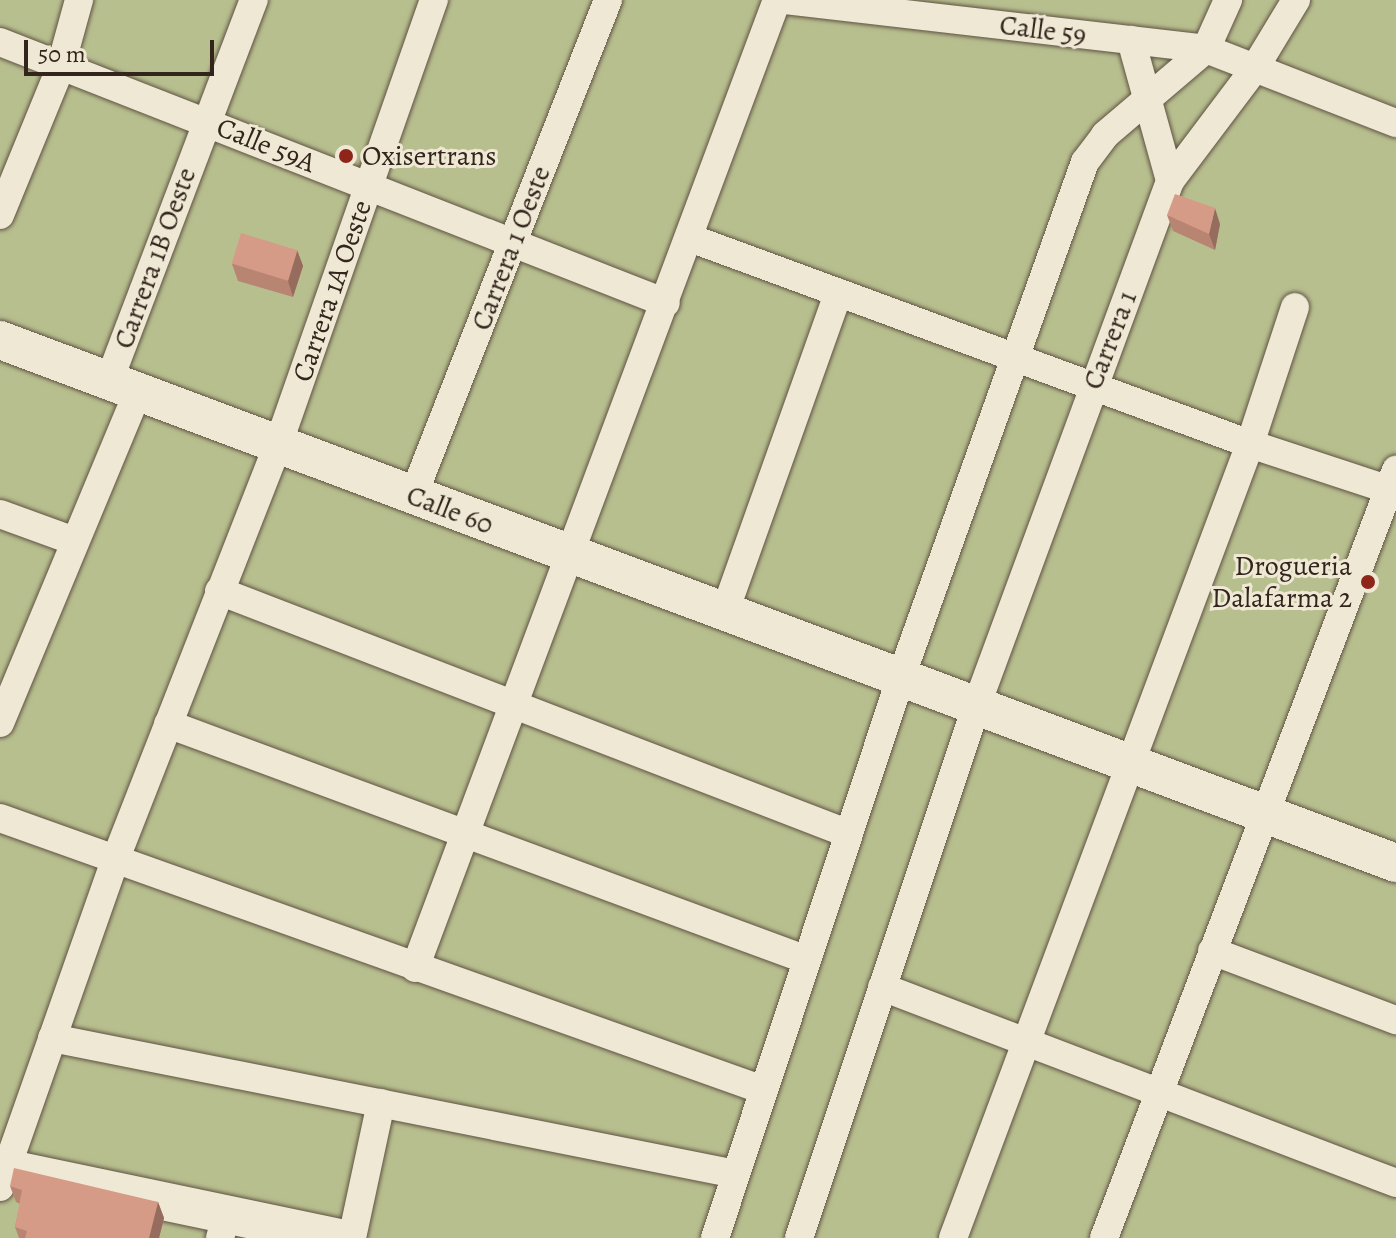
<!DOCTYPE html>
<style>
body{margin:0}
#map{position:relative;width:1396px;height:1238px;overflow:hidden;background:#e5dcbe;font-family:Alegreya,serif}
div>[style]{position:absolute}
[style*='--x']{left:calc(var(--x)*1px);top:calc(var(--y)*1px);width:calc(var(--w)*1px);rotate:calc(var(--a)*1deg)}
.green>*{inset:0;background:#b8bf8f;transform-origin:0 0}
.roads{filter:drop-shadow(0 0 2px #605344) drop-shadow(0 0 2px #605344)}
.street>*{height:28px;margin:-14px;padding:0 14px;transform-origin:14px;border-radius:14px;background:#eee8d5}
.secondary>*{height:38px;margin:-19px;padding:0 19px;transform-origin:19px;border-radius:19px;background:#eee8d5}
.wall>*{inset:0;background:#b88573}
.shaded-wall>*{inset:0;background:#966c5e}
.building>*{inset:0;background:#d69b86;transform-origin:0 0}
.dots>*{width:22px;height:22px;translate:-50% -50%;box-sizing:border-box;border:4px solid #eee8d5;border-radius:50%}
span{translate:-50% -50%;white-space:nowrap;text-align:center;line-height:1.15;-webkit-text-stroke:6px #eee8d5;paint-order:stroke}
.street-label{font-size:28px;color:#33251c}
.poi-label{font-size:28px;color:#33251c}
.left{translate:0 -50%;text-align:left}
.right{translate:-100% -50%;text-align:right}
.scale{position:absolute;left:24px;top:40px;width:190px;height:36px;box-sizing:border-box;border:4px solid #33251c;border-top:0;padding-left:10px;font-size:24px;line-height:28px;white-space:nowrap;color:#33251c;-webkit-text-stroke:6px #eee8d5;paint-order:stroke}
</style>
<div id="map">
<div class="green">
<i style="left:0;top:0;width:1396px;height:1238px"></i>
</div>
<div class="roads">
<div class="street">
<i style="--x:784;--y:0;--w:425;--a:6.6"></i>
<i style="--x:1206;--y:49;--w:204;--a:21.3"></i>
<i style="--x:1131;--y:40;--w:146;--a:74.5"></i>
<i style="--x:0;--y:42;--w:715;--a:21.4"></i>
<i style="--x:0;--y:215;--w:158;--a:-67.7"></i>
<i style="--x:60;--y:69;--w:72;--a:-74.6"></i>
<i style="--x:690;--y:238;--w:597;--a:20.2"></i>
<i style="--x:1250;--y:444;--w:154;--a:18.2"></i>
<i style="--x:109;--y:381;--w:408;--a:-69.2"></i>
<i style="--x:413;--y:496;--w:533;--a:-68.54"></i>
<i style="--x:0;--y:514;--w:79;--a:20"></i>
<i style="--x:219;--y:591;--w:675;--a:21.09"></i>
<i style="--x:724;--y:614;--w:341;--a:-70.4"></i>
<i style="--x:0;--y:723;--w:359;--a:-67.4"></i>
<i style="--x:168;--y:724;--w:681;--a:20.27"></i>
<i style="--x:0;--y:818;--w:810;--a:19.62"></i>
<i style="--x:1212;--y:951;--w:197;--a:20.6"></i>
<i style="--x:415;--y:968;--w:1033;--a:-69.5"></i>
<i style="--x:882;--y:987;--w:550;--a:20.87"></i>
<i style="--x:52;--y:1038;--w:697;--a:11.25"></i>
<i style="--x:0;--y:1187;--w:343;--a:-70.6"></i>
<i style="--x:114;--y:863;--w:449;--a:-68.6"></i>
<i style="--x:278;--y:445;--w:472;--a:-70.7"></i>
<i style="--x:220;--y:1238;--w:25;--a:-74"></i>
<i style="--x:352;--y:1238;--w:138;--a:-77.9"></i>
<i style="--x:715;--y:1238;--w:588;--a:-71.66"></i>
<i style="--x:900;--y:680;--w:550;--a:-70.35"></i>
<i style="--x:1085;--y:162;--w:34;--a:-53"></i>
<i style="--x:1105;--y:135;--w:133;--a:-40.4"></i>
<i style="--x:1206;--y:49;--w:54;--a:-65.8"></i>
<i style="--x:799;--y:1238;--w:560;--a:-71.57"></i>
<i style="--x:976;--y:707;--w:561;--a:-69.75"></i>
<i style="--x:1170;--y:181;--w:138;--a:-53"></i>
<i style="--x:1253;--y:71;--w:83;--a:-58.8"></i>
<i style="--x:953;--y:1238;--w:848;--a:-69.49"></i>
<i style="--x:1250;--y:444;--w:144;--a:-71.8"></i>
<i style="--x:1104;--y:1238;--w:822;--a:-69.18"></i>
</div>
<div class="secondary">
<i style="--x:0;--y:340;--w:1491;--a:20.54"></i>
<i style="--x:0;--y:1167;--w:348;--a:11.8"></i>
</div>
</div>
<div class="wall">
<i style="clip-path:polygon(1167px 215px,1220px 224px,1215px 250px,1173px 231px)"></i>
<i style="clip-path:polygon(297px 250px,303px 266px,293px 297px,238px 281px,232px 264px)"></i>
<i style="clip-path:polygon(10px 1186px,158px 1202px,164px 1218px,159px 1238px,19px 1238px,15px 1227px,20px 1204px,16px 1202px)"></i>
</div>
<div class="shaded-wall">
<i style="clip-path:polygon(1215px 208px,1220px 224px,1215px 250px,1209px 234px)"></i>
<i style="clip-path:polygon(297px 250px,303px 266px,293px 297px,288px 281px)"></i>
<i style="clip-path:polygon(158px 1202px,164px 1218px,159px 1238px,149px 1238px)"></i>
</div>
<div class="building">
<i style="clip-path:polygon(1175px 194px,1215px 208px,1209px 234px,1167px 215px)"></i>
<i style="left:241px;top:233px;width:59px;height:32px;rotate:17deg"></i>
<i style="clip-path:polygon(14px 1168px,158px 1202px,149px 1238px,25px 1238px,27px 1231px,15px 1227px,22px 1190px,10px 1186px)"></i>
</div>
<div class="dots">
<i style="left:346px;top:156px;background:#8f2418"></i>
<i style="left:1368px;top:582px;background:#8f2418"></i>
</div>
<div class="street-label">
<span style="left:1043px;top:30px;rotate:7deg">Calle 59</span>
<span style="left:266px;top:145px;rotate:22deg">Calle 59A</span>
<span style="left:511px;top:248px;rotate:-69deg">Carrera 1 Oeste</span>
<span style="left:155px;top:258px;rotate:-70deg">Carrera 1B Oeste</span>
<span style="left:332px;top:291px;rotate:-71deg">Carrera 1A Oeste</span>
<span style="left:1110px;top:340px;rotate:-69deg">Carrera 1</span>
<span style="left:450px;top:510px;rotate:21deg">Calle 60</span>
</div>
<div class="poi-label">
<span class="left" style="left:362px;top:156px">Oxisertrans</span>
<span class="right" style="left:1352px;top:582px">Drogueria<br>Dalafarma 2</span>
</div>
<div class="scale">50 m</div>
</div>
